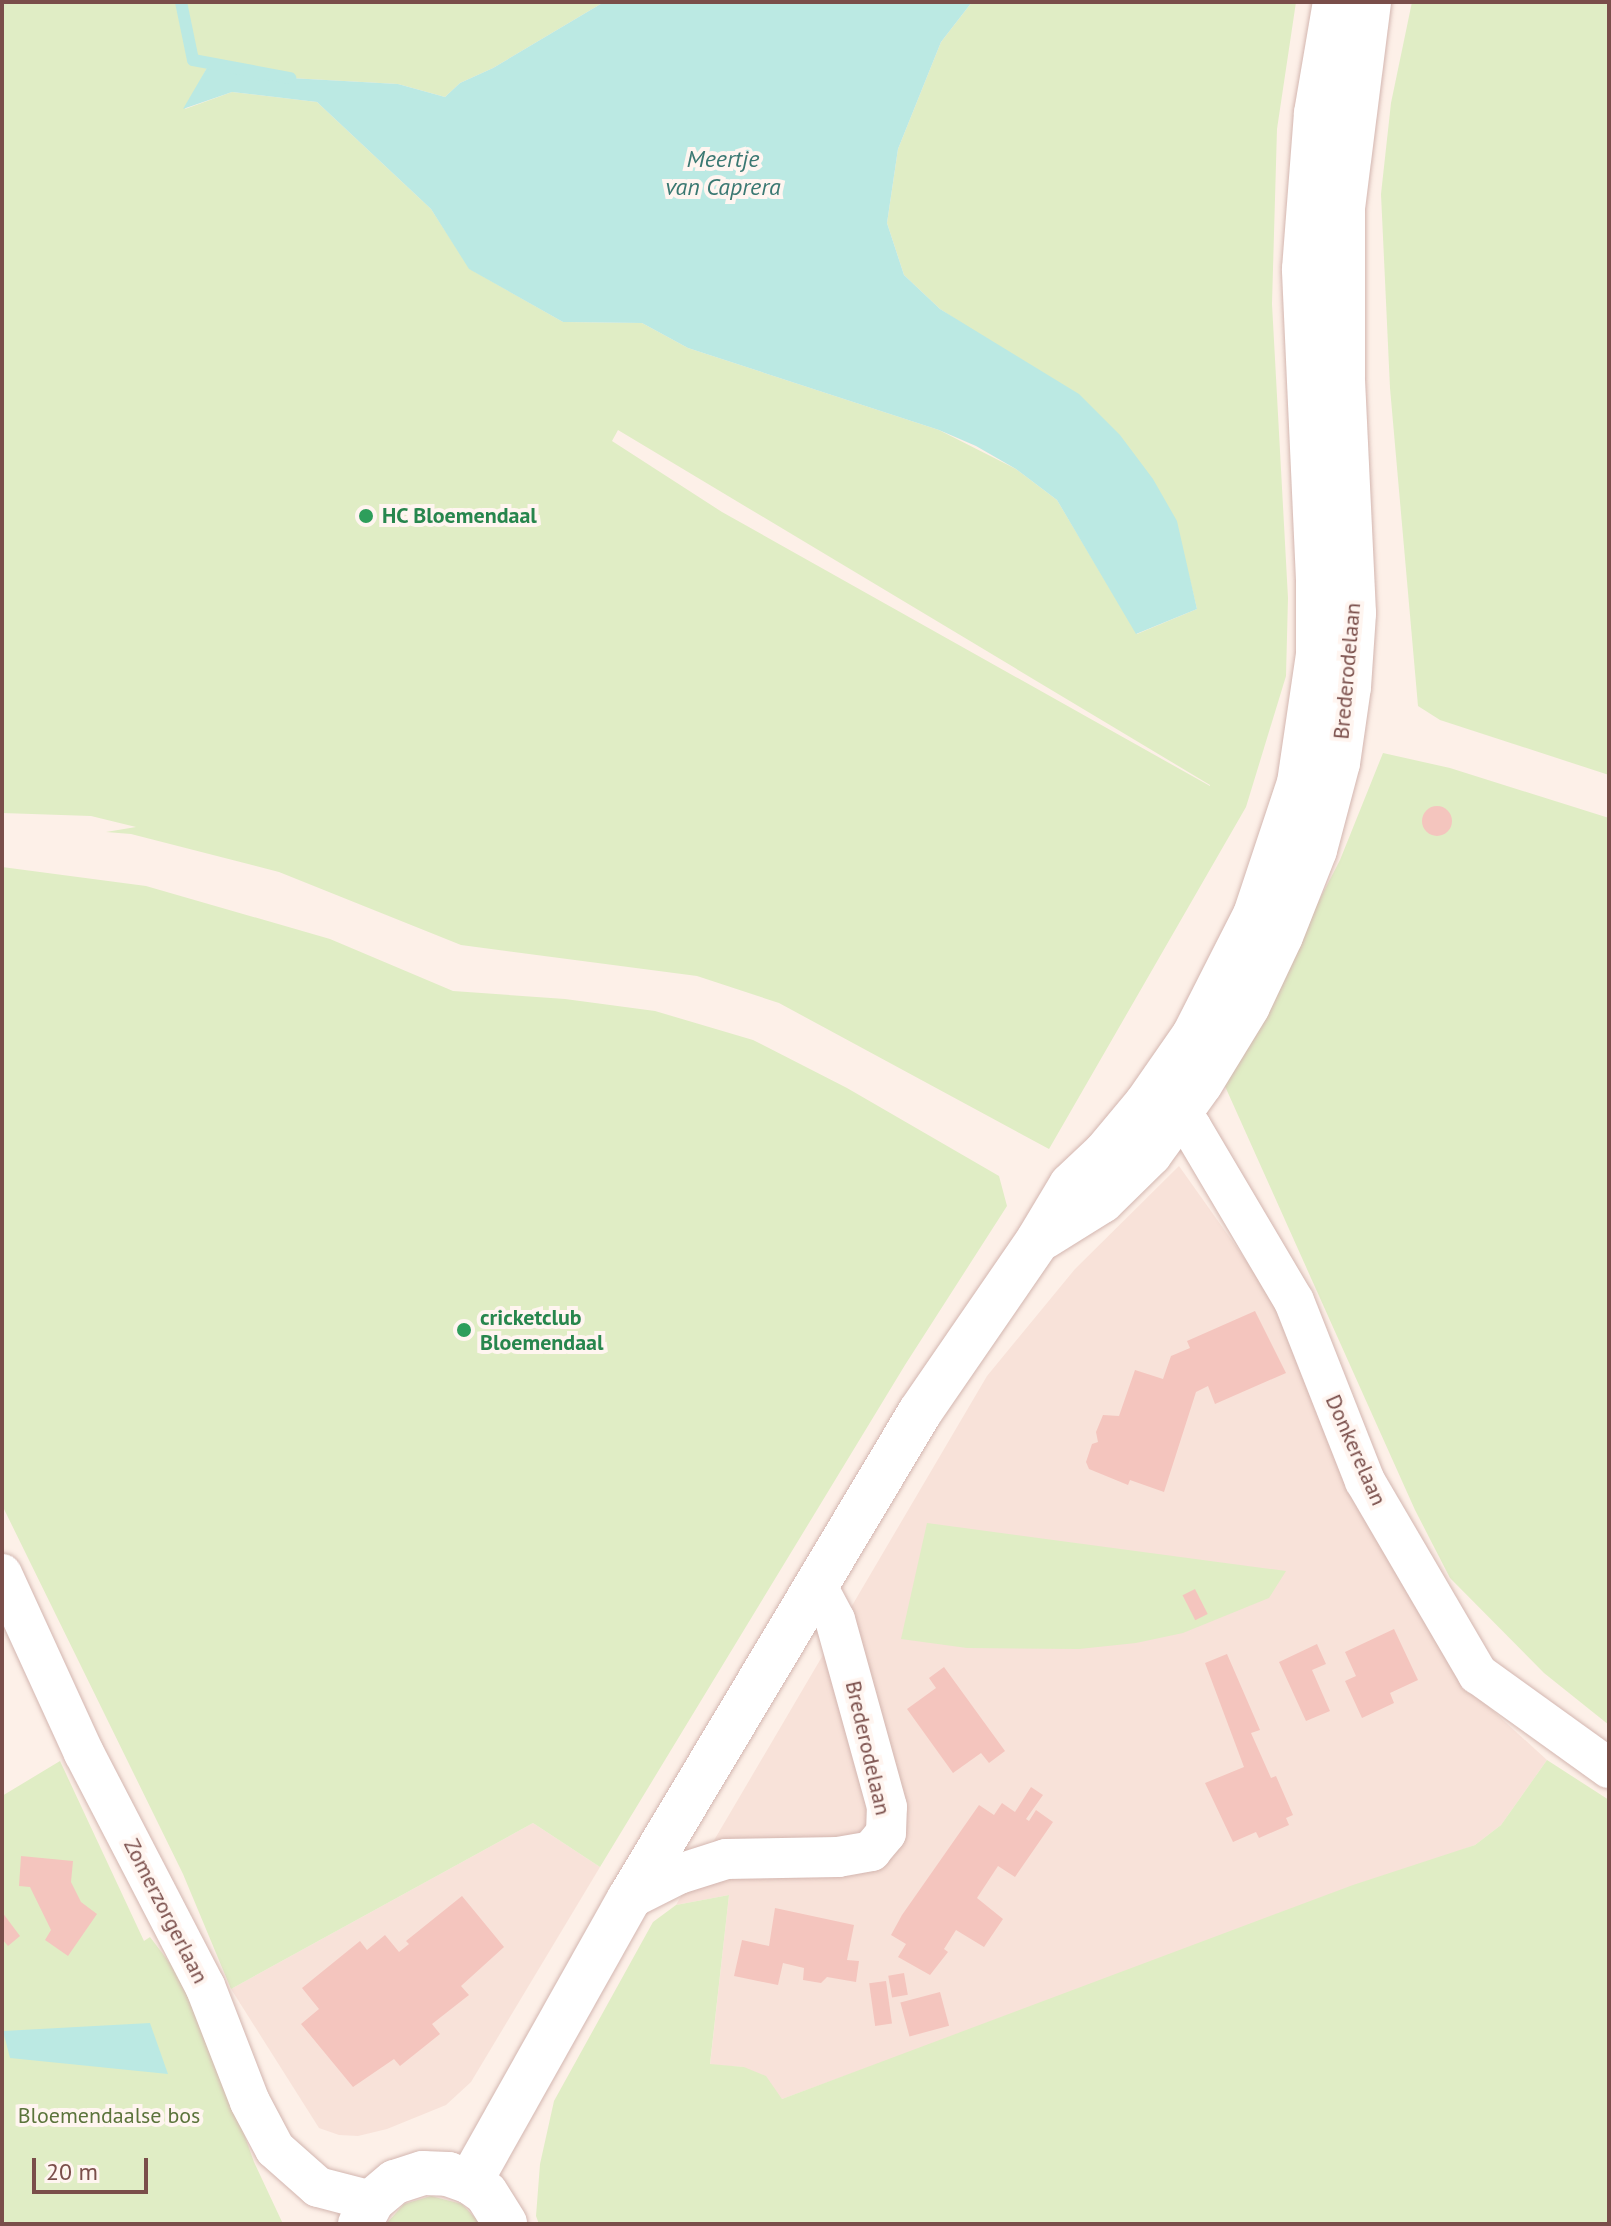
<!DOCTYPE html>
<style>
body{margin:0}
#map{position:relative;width:1611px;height:2226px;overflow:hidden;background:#fdf0e8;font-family:"PT Sans",sans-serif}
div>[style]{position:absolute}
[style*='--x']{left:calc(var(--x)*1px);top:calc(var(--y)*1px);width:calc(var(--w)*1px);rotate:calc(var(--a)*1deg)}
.residential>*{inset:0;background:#f8e2d9}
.green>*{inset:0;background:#e0edc5}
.water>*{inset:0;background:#bbe9e3}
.stream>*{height:12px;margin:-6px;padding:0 6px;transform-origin:6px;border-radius:6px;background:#bbe9e3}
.building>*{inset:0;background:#f4c5be;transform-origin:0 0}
.round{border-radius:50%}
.roads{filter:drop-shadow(0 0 2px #d3b6b0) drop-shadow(0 0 2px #d3b6b0)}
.minor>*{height:40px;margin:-20px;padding:0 20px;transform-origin:20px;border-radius:20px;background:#fff}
.tertiary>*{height:44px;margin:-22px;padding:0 22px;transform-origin:22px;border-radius:22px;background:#fff}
.dots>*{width:22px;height:22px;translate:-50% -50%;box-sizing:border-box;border:4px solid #fff5f0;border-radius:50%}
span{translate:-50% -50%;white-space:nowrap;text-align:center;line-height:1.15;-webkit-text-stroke:8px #fff5f0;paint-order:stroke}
.leisure-label{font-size:22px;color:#27864d;font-weight:700}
.left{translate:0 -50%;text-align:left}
.street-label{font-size:22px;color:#7a4e4a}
.park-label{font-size:22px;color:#5b743b}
.water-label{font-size:24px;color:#3a7872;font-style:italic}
.frame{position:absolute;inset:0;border:4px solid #7a4e4a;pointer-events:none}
.scale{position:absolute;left:32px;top:2158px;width:116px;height:36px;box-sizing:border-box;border:4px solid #7a4e4a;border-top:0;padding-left:10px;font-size:24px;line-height:28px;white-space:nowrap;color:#7a4e4a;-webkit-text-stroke:6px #fff5f0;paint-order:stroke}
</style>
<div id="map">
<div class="residential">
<i style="clip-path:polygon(1179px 1166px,1284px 1314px,1470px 1690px,1547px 1760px,1501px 1825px,1475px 1845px,782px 2099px,744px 2067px,710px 2065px,729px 1895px,676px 1905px,987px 1376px,1075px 1269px)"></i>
<i style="clip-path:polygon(533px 1823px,600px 1867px,471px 2082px,446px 2105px,387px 2129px,358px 2136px,339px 2135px,319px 2128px,231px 1989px)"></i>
</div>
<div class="green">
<i style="clip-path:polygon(evenodd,2px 2px,604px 2px,493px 68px,460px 83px,445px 97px,398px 84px,290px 78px,208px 66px,185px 109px,232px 92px,317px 102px,431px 209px,470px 269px,563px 322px,642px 323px,688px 348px,939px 430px,1016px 469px,1057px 500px,1137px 634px,1197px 609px,1186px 564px,983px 337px,940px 309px,904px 275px,887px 223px,898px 149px,941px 42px,972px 2px,1296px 2px,1277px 129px,1272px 304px,1288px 598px,1286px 676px,1246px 807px,1049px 1149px,779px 1003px,697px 976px,461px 945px,279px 872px,131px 834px,106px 832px,136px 827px,91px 816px,2px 813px,2px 2px,618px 430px,1210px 785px,1210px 786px,722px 512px,612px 441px,618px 430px)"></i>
<i style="clip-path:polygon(1412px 2px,1609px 2px,1609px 775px,1440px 720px,1418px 706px,1390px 388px,1381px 194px,1391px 103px)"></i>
<i style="clip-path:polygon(1383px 753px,1450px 768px,1609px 818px,1609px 1725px,1544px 1673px,1450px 1578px,1415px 1510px,1224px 1084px,1340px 860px)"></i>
<i style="clip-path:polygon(2px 867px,146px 886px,330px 939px,453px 991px,565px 999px,655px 1011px,753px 1040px,847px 1088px,999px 1176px,1007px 1206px,905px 1365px,600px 1867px,533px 1823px,231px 1989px,183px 1874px,2px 1505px)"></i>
<i style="clip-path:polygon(927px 1523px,1286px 1571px,1269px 1598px,1183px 1633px,1136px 1643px,1079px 1649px,967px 1648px,901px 1639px)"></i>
<i style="clip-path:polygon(1547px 1760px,1609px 1800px,1609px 2224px,539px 2224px,536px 2216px,540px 2164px,554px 2101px,653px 1922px,676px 1905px,729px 1895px,710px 2064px,744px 2067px,766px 2076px,782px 2099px,1353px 1885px,1475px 1845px,1501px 1825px)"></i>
<i style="clip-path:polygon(60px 1761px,144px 1941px,150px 1937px,195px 1996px,254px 2162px,283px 2224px,2px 2224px,2px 1796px)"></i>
<i style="clip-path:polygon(431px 2196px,462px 2204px,481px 2224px,386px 2224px,404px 2204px)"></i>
</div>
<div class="water">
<i style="clip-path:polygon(604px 2px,972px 2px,941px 42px,898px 149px,887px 223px,904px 275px,940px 309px,1079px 394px,1120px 435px,1153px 479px,1177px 521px,1197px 609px,1136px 634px,1057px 500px,1016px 469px,976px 446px,939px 430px,688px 348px,642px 323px,563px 322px,469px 269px,431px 209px,317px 102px,232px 92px,183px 109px,208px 66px,290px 78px,398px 84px,445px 97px,460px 83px,493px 68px)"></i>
<i style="clip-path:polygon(150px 2023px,168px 2074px,10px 2058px,3px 2031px)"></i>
</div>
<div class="stream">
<i style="--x:181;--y:2;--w:59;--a:78.3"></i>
<i style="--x:193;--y:60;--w:99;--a:10.5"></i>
</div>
<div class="building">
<i class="round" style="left:1422px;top:806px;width:30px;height:30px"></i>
<i style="clip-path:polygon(1255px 1311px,1286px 1373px,1215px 1404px,1208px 1386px,1196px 1392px,1164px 1492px,1130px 1480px,1128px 1485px,1089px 1469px,1086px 1462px,1092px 1444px,1098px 1442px,1096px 1432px,1103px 1415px,1119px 1416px,1135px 1370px,1163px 1379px,1171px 1356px,1190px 1348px,1187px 1341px)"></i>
<i style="left:1195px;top:1589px;width:28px;height:14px;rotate:63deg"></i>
<i style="clip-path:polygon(1394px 1629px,1418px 1680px,1390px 1693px,1394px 1703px,1362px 1718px,1345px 1681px,1356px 1676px,1345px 1652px)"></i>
<i style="clip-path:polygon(1317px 1644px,1326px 1664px,1312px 1670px,1330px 1711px,1306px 1721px,1279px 1662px)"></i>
<i style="clip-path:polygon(1227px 1654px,1260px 1730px,1251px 1733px,1271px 1778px,1276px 1776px,1293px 1815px,1286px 1818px,1289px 1825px,1259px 1838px,1256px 1832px,1233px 1842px,1205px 1783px,1244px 1767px,1205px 1663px)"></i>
<i style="clip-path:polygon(944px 1667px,1005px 1751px,989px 1763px,981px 1753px,953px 1773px,907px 1709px,936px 1688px,929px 1678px)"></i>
<i style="clip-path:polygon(1031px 1787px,1043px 1795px,1026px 1819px,1029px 1821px,1036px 1810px,1053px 1822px,1015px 1877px,998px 1866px,977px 1898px,1003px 1919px,984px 1947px,956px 1930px,944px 1949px,948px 1952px,930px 1975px,898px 1957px,906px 1944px,891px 1935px,902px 1915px,979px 1805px,994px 1815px,1002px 1803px,1015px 1812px)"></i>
<i style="clip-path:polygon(21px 1856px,73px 1861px,71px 1882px,81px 1902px,97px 1914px,68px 1956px,45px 1940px,51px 1930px,30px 1887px,19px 1886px)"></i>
<i style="clip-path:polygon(462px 1896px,504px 1947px,461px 1986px,469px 1995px,432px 2024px,440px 2034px,400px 2066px,394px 2059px,353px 2087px,301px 2024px,319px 2009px,302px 1988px,360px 1941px,367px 1950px,385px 1935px,399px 1952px,409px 1944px,406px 1941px)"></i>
<i style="clip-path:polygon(775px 1908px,854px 1925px,847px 1960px,859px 1961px,856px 1982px,827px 1977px,821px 1983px,803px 1980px,804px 1968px,783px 1963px,778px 1985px,734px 1976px,742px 1940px,769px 1946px)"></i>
<i style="clip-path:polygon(2px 1912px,20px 1936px,8px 1946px,2px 1939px)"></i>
<i style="left:904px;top:1973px;width:22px;height:16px;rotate:80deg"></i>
<i style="left:886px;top:1981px;width:43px;height:17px;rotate:82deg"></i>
<i style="left:940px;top:1992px;width:35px;height:41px;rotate:75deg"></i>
</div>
<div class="roads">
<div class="minor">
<i style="--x:1161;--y:1090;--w:48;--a:51"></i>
<i style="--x:1191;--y:1127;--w:202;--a:59.4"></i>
<i style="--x:1294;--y:1301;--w:193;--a:68.5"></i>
<i style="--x:1365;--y:1481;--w:224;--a:59.7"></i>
<i style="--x:1478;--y:1674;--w:161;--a:35.7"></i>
<i style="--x:2;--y:1574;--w:197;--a:65.4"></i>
<i style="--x:84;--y:1753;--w:263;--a:62.6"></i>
<i style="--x:205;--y:1986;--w:124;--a:68.8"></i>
<i style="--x:250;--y:2102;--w:53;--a:62"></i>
<i style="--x:275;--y:2149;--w:57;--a:41.5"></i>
<i style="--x:318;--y:2187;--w:56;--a:14.5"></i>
<i style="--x:629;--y:1899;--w:56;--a:-26.6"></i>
<i style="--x:679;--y:1874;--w:49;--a:-17.7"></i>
<i style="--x:726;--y:1859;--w:112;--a:-1"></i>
<i style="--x:838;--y:1857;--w:34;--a:-10"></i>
<i style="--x:871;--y:1851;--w:23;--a:-50"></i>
<i style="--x:886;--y:1833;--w:26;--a:-88"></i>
<i style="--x:887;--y:1807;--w:194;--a:-105.5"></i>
<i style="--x:835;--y:1620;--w:38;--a:-118"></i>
</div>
<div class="tertiary">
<i style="--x:1044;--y:1237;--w:68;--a:-31.8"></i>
<i style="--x:1102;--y:1201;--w:67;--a:-44.4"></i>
<i style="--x:1150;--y:1154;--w:87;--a:-54.3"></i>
<i style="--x:1201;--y:1083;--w:90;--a:-58.6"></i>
<i style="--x:1248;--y:1006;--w:77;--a:-64.8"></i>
<i style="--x:1281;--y:936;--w:92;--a:-68.4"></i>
<i style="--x:1315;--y:850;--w:90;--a:-75.2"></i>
<i style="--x:1338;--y:763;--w:77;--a:-81.8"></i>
<i style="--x:1349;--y:687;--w:74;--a:-86.1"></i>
<i style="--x:1354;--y:613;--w:236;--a:-92.7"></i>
<i style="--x:1343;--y:377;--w:169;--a:-90"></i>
<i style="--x:1343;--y:208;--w:208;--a:-82.8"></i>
<i style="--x:470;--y:2182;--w:325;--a:-60.7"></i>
<i style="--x:629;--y:1899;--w:567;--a:-59.14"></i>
<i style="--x:920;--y:1412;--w:209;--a:-55.5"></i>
<i style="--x:1038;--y:1240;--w:64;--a:-59"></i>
<i style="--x:1071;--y:1185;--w:47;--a:-43.3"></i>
<i style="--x:1105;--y:1153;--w:64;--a:-50.1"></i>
<i style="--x:1146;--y:1104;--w:84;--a:-55.2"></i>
<i style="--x:1194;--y:1035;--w:135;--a:-63.1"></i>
<i style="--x:1255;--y:915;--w:139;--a:-71.6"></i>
<i style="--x:1299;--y:783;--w:130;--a:-81.6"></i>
<i style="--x:1318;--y:654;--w:74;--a:-90"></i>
<i style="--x:1318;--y:580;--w:311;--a:-92.6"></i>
<i style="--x:1304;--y:269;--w:156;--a:-85.6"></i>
<i style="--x:1316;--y:113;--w:113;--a:-80.3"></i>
<i style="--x:360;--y:2224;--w:26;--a:-62"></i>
<i style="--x:372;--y:2201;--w:30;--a:-40"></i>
<i style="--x:395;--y:2182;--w:29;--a:-18"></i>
<i style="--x:423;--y:2173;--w:25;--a:2"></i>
<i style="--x:448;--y:2174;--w:23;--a:20"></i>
<i style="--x:470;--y:2182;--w:19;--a:35"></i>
<i style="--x:486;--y:2193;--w:36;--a:58"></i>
</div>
</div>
<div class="dots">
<i style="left:366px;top:516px;background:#2e9e5b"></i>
<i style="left:464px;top:1330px;background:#2e9e5b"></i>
</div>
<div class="leisure-label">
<span class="left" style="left:382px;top:516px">HC Bloemendaal</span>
<span class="left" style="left:480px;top:1330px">cricketclub<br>Bloemendaal</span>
</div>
<div class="street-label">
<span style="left:1347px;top:671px;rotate:-85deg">Brederodelaan</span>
<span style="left:1356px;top:1450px;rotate:66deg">Donkerelaan</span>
<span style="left:868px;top:1748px;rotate:77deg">Brederodelaan</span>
<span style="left:166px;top:1911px;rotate:63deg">Zomerzorgerlaan</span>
</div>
<div class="park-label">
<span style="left:109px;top:2116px">Bloemendaalse bos</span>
</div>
<div class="water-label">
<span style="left:723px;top:173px">Meertje<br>van Caprera</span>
</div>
<div class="frame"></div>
<div class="scale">20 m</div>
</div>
